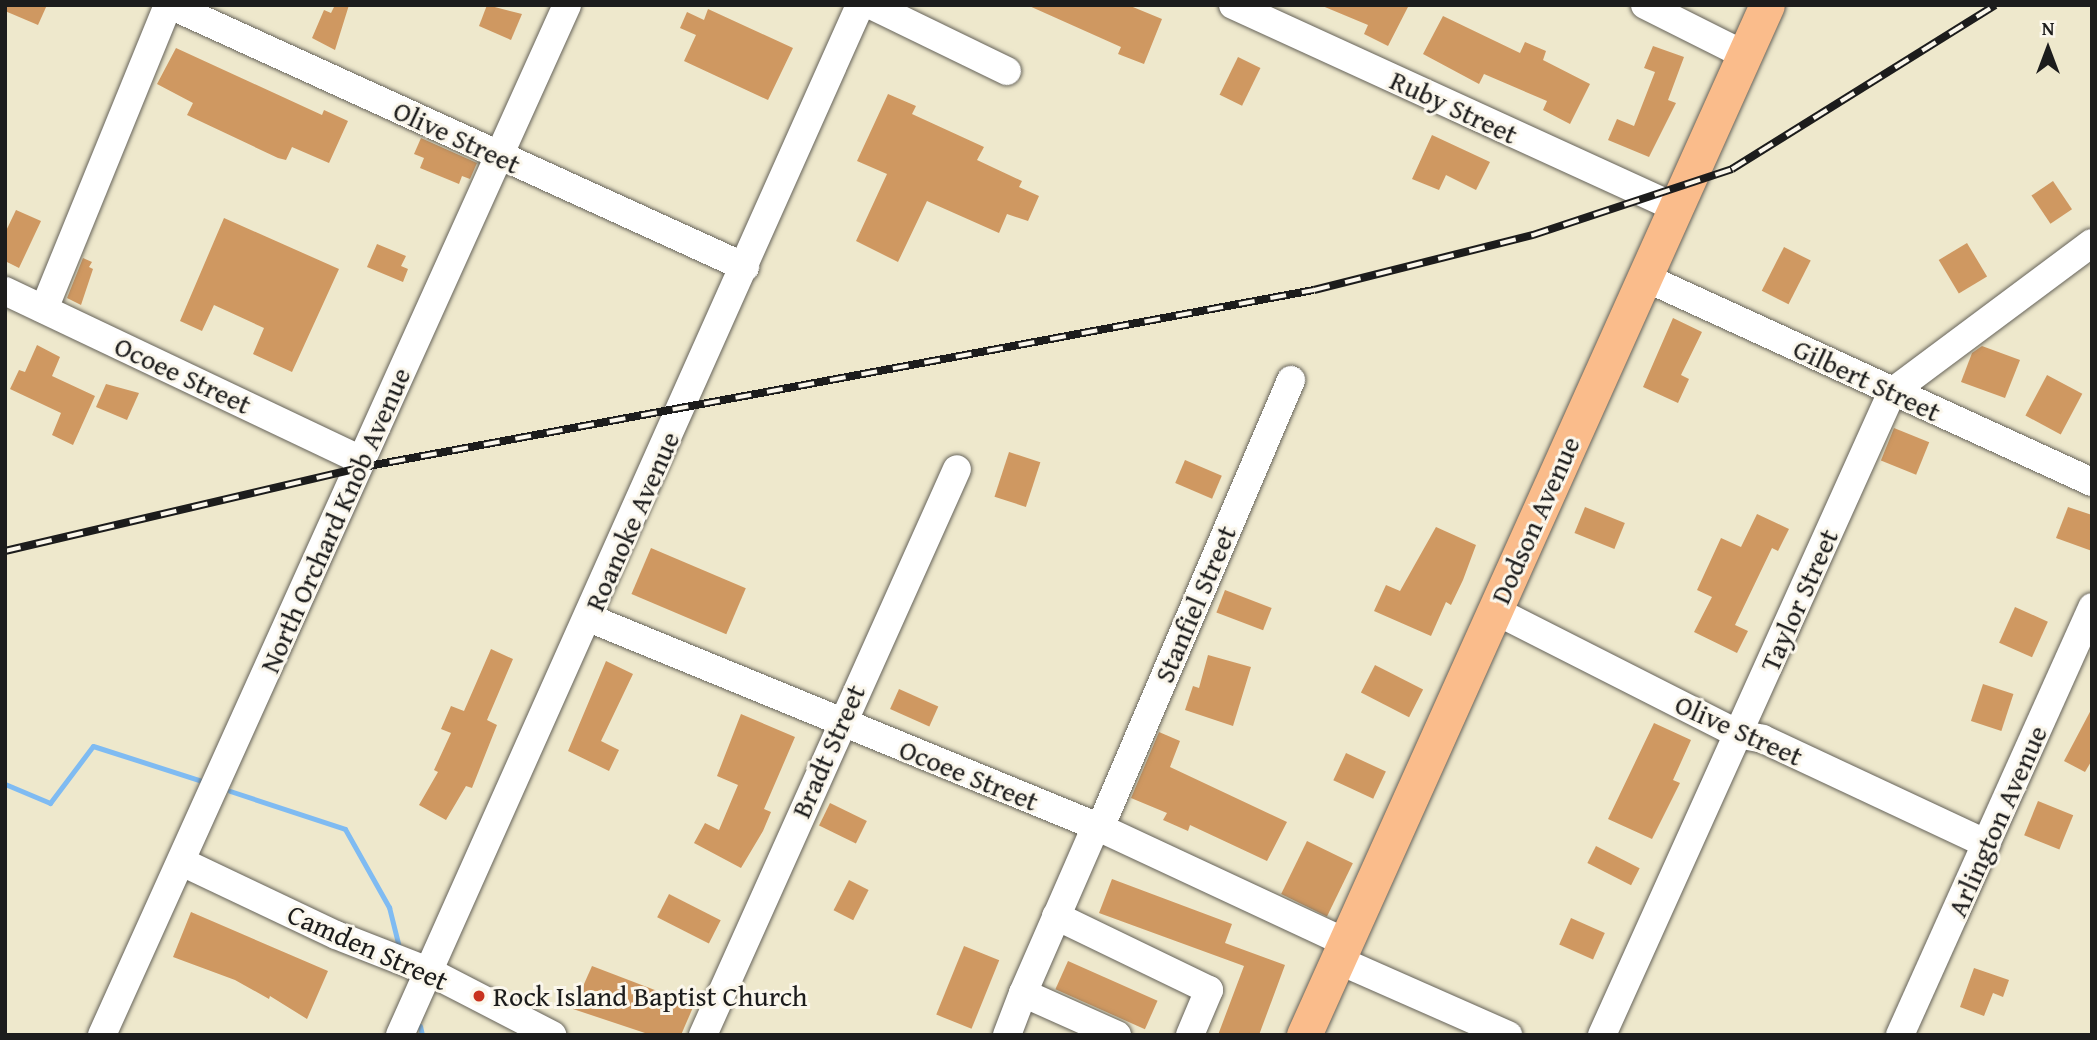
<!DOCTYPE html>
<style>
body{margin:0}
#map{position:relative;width:2097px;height:1040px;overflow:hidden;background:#eee8cc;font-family:"Gentium Book Plus",serif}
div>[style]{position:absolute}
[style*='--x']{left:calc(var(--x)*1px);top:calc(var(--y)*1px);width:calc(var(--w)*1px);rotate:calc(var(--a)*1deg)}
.stream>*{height:5px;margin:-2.5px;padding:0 2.5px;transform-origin:2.5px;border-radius:2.5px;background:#7fbbf2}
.building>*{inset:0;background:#cf9861;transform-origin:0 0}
.roads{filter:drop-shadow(0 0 2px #66635a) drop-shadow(0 0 2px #66635a)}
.minor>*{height:28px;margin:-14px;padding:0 14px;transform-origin:14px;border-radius:14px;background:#fff}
.major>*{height:35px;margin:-17.5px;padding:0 17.5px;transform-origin:17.5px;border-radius:17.5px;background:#fabc8b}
.rail>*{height:8px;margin-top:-4px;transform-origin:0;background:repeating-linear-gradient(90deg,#fbf7ec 0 16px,#1c1c1c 0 32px);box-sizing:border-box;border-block:2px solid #1c1c1c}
.dots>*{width:19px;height:19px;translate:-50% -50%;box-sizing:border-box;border:4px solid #fbf7ec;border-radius:50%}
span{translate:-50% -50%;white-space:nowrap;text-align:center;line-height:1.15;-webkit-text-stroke:6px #fbf7ec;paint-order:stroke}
.street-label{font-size:28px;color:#1c1c1c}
.poi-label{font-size:28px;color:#1c1c1c}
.left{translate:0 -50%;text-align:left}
.frame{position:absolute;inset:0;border:7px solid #1c1c1c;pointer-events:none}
.north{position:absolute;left:2013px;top:14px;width:70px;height:70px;-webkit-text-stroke:5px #fbf7ec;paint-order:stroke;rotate:0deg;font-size:19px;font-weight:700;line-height:28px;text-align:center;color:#1c1c1c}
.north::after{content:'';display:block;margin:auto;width:24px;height:32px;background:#1c1c1c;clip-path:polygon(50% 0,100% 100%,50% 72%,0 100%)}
</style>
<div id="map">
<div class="stream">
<i style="--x:5;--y:784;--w:49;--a:22.9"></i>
<i style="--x:50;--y:803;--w:71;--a:-53"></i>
<i style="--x:93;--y:746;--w:114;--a:17.8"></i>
<i style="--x:230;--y:791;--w:121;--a:18.3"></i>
<i style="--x:345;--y:829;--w:90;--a:60.6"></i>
<i style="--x:389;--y:907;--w:45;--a:76"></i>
<i style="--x:420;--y:1026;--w:9;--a:77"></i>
</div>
<div class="building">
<i style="clip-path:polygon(5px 5px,47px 5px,38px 25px,5px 11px)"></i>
<i style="clip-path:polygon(335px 5px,349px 5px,335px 50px,312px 38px,324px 10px,331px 13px)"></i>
<i style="clip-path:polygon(487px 5px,522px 14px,511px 40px,479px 26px)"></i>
<i style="clip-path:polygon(1027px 5px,1128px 5px,1162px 19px,1144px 64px,1118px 54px,1121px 47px)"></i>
<i style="clip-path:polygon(1320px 5px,1409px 5px,1388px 46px,1364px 34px,1368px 25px)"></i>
<i style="clip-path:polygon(708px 9px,793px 48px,768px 100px,684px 61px,696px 35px,680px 28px,687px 12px,704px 20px)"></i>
<i style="clip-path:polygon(1443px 16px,1520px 53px,1525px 42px,1546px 51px,1543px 60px,1590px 84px,1570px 124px,1543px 110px,1547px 101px,1484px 74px,1479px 84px,1423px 54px)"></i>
<i style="clip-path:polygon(1653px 46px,1684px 57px,1668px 100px,1676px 103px,1649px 157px,1608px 140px,1617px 119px,1634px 126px,1655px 72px,1644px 68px)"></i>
<i style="clip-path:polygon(176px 48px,322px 115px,324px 110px,348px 121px,329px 163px,292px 147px,286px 160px,278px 158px,187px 115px,193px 103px,157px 84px)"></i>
<i style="left:1238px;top:57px;width:25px;height:42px;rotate:26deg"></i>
<i style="clip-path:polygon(888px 94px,916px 106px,912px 114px,984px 147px,977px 160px,1022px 181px,1019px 187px,1039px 196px,1028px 221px,1007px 214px,999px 233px,927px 201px,898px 262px,856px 241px,887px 174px,857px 161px)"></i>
<i style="clip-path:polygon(1432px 135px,1490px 162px,1476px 190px,1446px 175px,1439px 190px,1412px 179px)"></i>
<i style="clip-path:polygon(421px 138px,477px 163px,470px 179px,462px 176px,459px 184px,420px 168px,424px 158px,414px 154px)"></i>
<i style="left:2053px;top:181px;width:34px;height:26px;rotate:56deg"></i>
<i style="clip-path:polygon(16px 210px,41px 221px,19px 268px,5px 261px,5px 233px)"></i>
<i style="clip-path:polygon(224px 218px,339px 269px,292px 372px,253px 354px,264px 328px,214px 305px,202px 331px,180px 321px)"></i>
<i style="left:1967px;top:243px;width:39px;height:33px;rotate:59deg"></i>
<i style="clip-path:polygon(377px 244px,406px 256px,401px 266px,408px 269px,403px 282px,367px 267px)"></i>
<i style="left:1784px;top:247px;width:30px;height:49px;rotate:27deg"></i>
<i style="clip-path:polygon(83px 258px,92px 262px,89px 267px,93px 269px,81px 305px,67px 298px)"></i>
<i style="clip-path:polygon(1673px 318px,1702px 332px,1681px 375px,1689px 379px,1678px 403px,1643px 387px)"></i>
<i style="clip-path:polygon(37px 345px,60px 357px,52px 376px,95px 396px,73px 445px,52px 435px,61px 413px,10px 389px,19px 370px,25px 372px)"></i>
<i style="clip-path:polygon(1982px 346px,2020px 360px,2005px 398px,1961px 382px,1972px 353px)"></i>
<i style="left:2047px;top:375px;width:40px;height:46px;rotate:28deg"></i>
<i style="clip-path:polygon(106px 384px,139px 393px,127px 420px,96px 407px)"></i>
<i style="left:1894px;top:428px;width:38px;height:35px;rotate:22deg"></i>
<i style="left:1009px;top:452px;width:33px;height:47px;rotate:18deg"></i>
<i style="left:1185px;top:460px;width:40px;height:25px;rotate:23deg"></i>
<i style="left:1585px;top:507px;width:43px;height:28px;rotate:22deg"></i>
<i style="clip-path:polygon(2068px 507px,2092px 515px,2092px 551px,2056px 538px)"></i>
<i style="clip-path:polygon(1757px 514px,1789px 529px,1778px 551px,1772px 548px,1735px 625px,1748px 631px,1737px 653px,1694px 632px,1712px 597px,1697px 590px,1721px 538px,1741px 547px)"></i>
<i style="clip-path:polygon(1436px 527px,1476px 545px,1463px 580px,1451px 605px,1446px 602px,1431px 636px,1374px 611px,1386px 585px,1400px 591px)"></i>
<i style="left:651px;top:548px;width:103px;height:50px;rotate:23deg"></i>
<i style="left:1225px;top:590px;width:50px;height:24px;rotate:21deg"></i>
<i style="left:2015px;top:607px;width:36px;height:39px;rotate:24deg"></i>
<i style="clip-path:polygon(491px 649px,513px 659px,487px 720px,497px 725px,472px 788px,466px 786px,446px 820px,419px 805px,438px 772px,434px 770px,451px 733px,441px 729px,451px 706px,464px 711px)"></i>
<i style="clip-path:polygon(1208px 655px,1251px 667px,1233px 726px,1185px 710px,1193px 686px,1199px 688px)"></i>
<i style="clip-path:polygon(606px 661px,633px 674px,601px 741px,619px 750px,609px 771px,568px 751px)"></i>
<i style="left:1375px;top:665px;width:54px;height:31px;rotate:27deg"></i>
<i style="left:1983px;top:684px;width:32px;height:39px;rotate:18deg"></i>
<i style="left:899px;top:689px;width:43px;height:22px;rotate:24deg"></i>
<i style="clip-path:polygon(2092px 708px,2092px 760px,2085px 772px,2064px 761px)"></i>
<i style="clip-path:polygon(741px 714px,795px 737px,764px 809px,771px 812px,763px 831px,741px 868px,694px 843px,705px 823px,719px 830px,738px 785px,717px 776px)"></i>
<i style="clip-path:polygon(1654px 723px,1691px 740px,1673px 780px,1680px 783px,1652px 839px,1608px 819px)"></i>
<i style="clip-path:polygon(1159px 732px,1180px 741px,1170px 767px,1287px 822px,1267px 861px,1190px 825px,1188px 831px,1163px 820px,1167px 813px,1131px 798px)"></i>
<i style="left:1346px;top:753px;width:44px;height:30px;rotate:25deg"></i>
<i style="left:2038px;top:801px;width:38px;height:37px;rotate:22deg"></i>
<i style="left:830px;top:803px;width:41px;height:25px;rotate:26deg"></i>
<i style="left:1307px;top:841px;width:51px;height:59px;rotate:26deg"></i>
<i style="left:1596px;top:846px;width:49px;height:19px;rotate:27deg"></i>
<i style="clip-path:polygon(1112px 879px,1232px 924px,1225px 943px,1285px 965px,1259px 1035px,1218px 1035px,1244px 966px,1099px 913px)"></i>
<i style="left:849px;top:880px;width:22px;height:34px;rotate:27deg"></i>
<i style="left:669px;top:894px;width:58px;height:26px;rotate:27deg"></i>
<i style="clip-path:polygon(191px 912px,328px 971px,307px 1019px,270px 996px,269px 999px,235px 980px,173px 957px)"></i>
<i style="left:1571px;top:918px;width:37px;height:29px;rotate:24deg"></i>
<i style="left:964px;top:946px;width:38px;height:74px;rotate:22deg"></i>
<i style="left:1068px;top:961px;width:98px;height:31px;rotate:24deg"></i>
<i style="clip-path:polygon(592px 966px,694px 1005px,681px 1035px,651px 1035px,573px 1009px)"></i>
<i style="clip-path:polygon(1974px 968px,2009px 980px,2003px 997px,1993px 993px,1984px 1016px,1960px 1007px)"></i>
</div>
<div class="roads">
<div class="minor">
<i style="--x:170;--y:5;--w:632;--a:24.5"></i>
<i style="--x:871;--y:5;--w:151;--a:25.9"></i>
<i style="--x:1233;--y:5;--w:486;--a:24.6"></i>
<i style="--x:1645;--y:5;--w:110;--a:26.6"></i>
<i style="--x:1644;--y:277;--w:493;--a:24.6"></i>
<i style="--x:5;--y:291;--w:394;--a:25.4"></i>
<i style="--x:44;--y:309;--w:328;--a:-67.8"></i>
<i style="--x:1494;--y:610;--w:274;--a:26.9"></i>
<i style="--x:1738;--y:734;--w:25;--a:11"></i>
<i style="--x:1763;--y:739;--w:247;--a:25.1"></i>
<i style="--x:589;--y:618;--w:548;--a:22.31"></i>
<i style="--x:1096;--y:826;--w:275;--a:25"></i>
<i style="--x:1096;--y:826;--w:182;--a:113.6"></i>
<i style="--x:1023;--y:993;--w:103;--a:24.1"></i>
<i style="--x:1100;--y:828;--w:487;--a:-66.9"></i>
<i style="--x:182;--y:862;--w:170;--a:25.4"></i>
<i style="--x:336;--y:935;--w:99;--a:21.4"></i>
<i style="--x:428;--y:971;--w:140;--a:27.3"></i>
<i style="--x:1056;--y:916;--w:170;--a:25.8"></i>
<i style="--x:1209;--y:990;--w:49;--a:112.9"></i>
<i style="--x:1338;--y:960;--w:186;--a:23.8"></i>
<i style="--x:102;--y:1035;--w:1130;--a:-65.7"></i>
<i style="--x:400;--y:1035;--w:1128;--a:-65.93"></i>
<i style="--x:703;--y:1035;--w:620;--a:-65.83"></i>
<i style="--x:1007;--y:1035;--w:45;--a:-69.1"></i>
<i style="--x:1602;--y:1035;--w:705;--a:-65.72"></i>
<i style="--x:1892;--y:392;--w:249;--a:-36.7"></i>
<i style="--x:1900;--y:1035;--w:469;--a:-65.8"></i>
</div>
<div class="major">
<i style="--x:1304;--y:1035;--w:1129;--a:-65.8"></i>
</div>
</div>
<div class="rail">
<i style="--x:5;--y:551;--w:363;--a:-13.2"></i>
<i style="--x:358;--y:468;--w:972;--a:-10.55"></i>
<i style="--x:1314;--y:290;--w:226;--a:-14.1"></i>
<i style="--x:1533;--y:235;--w:210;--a:-18.3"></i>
<i style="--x:1732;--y:169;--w:310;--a:-31.9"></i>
</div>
<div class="dots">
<i style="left:479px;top:996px;background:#c8321e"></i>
</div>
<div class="street-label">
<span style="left:1454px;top:107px;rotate:25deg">Ruby Street</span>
<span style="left:457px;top:137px;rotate:25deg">Olive Street</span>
<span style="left:183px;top:375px;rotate:25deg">Ocoee Street</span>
<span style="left:1867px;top:380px;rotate:25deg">Gilbert Street</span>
<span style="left:335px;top:520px;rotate:-66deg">North Orchard Knob Avenue</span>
<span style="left:1535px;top:520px;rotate:-66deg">Dodson Avenue</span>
<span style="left:632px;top:521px;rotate:-66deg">Roanoke Avenue</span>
<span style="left:1799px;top:600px;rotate:-66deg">Taylor Street</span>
<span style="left:1195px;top:604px;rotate:-67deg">Stanfiel Street</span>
<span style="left:1739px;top:730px;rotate:24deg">Olive Street</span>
<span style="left:828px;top:751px;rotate:-66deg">Bradt Street</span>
<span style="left:969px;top:775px;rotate:22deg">Ocoee Street</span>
<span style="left:1997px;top:821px;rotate:-66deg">Arlington Avenue</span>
<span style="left:368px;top:947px;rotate:24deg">Camden Street</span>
</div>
<div class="poi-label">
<span class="left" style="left:493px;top:996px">Rock Island Baptist Church</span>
</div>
<div class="frame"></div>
<div class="north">N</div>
</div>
